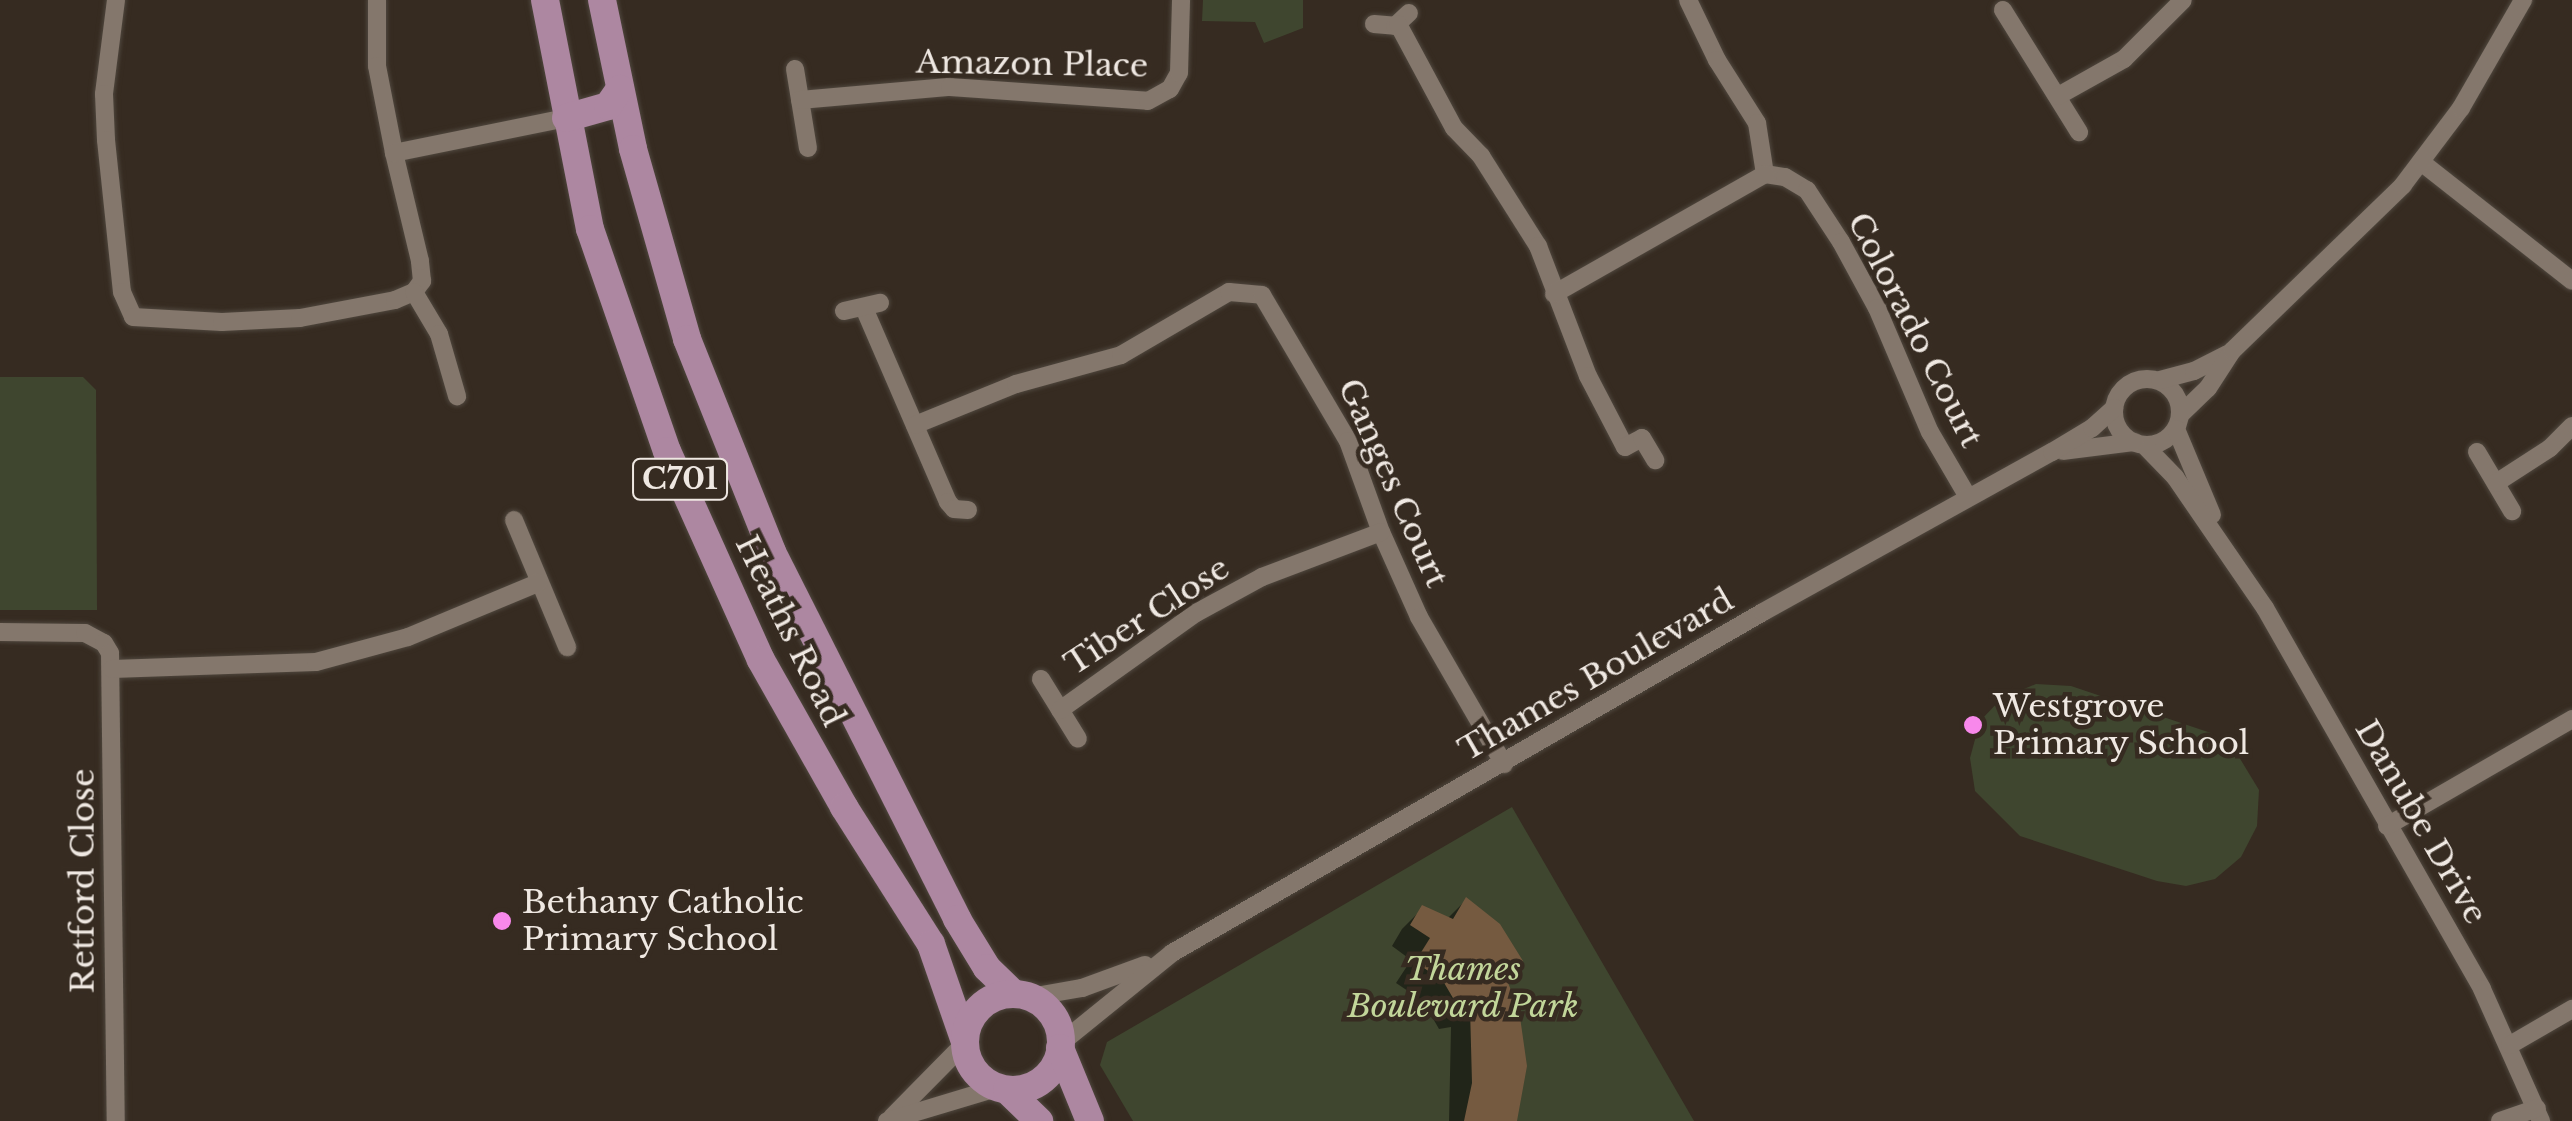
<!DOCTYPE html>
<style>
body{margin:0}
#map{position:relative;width:2572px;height:1121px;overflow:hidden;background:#362b21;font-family:"Libre Baskerville",serif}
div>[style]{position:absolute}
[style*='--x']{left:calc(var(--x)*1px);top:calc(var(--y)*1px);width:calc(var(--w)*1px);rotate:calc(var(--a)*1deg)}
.green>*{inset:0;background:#3f462f}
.shadow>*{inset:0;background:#0007}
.building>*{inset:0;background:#755a40}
.roads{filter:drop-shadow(0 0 2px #4f473e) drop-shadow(0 0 2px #4f473e)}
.minor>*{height:18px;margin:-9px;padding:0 9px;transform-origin:9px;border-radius:9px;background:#84776c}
.minor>.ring{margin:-9px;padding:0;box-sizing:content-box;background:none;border:18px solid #84776c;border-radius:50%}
.primary>*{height:28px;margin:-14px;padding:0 14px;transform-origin:14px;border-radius:14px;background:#ad87a1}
.primary>.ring{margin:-14px;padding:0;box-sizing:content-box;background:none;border:28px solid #ad87a1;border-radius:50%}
.dots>*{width:28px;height:28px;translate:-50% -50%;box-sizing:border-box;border:5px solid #362b21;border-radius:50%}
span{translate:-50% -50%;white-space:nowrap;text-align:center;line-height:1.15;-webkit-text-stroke:9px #362b21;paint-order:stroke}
.shield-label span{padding:2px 8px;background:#362b21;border:2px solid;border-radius:8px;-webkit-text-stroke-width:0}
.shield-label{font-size:30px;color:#efe8e2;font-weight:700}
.street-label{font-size:32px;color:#efe8e2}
.poi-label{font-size:32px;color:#efe8e2}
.left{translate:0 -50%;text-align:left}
.park-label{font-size:32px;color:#c2d69a;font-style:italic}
</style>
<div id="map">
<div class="green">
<i style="clip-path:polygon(1203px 0,1303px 0,1303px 28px,1264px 43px,1255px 22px,1202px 21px)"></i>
<i style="clip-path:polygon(0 377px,83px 377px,96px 390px,97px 610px,0 610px)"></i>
<i style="clip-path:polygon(2036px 684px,2071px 686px,2211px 733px,2239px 757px,2259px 790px,2257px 826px,2241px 857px,2215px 879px,2186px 886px,2157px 881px,2020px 836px,1975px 791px,1970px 758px,1980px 721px,2002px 698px)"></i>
<i style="clip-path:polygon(1512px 807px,1694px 1121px,1133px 1121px,1100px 1065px,1107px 1042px)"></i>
</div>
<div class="shadow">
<i style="clip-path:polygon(1466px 900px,1520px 961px,1503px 978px,1515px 1121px,1449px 1121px,1451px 1027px,1439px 1029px,1423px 1001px,1396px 983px,1411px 960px,1392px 946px,1402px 929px,1423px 908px,1447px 919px)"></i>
</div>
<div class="building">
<i style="clip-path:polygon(1466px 897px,1500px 924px,1523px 961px,1504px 973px,1519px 1010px,1527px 1066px,1517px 1121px,1464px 1121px,1472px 1083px,1470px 1008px,1460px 1010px,1443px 981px,1415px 962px,1430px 938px,1410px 925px,1422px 905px,1453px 919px)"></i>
</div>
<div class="roads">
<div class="minor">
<i style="--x:116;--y:0;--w:95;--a:97.3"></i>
<i style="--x:104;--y:94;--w:46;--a:87.5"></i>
<i style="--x:106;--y:140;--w:153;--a:84"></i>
<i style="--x:122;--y:292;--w:27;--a:66"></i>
<i style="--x:133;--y:317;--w:89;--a:3.2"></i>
<i style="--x:222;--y:322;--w:78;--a:-2.9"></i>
<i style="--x:300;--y:318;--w:97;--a:-10.7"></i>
<i style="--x:395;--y:300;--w:21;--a:-23"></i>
<i style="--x:414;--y:292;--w:14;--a:-54"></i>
<i style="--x:422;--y:281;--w:20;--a:-96"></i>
<i style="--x:420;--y:261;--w:111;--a:-103.5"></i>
<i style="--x:377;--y:0;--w:66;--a:90"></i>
<i style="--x:377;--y:66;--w:89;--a:78.9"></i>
<i style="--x:394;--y:153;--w:176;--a:-11.5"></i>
<i style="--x:1688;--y:0;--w:67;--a:64.2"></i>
<i style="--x:1717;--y:60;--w:75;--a:57.6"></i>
<i style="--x:1757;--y:123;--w:52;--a:81.1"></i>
<i style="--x:1765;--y:174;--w:20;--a:9"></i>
<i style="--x:1785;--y:177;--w:26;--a:31"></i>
<i style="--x:1807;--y:190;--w:62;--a:56.8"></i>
<i style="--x:1841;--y:242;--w:75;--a:61.4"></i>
<i style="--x:1877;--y:308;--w:135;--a:66.9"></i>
<i style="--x:1930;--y:432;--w:75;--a:59.7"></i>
<i style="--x:2003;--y:10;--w:144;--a:58.1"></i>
<i style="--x:1374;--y:24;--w:21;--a:5"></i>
<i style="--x:1395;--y:26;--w:19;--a:-43"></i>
<i style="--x:1398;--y:24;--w:118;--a:61.7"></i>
<i style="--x:1454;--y:128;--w:39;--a:46"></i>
<i style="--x:1481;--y:156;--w:107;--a:57.7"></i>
<i style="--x:1538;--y:246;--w:139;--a:69"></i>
<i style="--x:1588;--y:376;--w:80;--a:62.5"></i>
<i style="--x:1625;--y:447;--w:19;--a:-28"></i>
<i style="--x:1642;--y:438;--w:26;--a:59"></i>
<i style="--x:795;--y:69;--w:80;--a:80.7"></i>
<i style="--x:2058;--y:96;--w:76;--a:-29.3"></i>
<i style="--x:2124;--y:59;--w:83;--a:-45"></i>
<i style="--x:800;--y:100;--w:151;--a:-5"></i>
<i style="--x:950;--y:87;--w:198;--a:4"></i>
<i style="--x:1148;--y:101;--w:25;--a:-29"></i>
<i style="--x:1170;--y:89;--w:18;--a:-61"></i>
<i style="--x:1179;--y:73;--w:73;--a:-88.4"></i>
<i style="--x:2421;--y:162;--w:192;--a:38.2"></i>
<i style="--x:414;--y:292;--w:49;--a:59.2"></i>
<i style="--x:439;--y:334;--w:65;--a:73.8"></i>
<i style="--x:1554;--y:294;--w:243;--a:-29.6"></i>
<i style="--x:864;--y:308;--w:211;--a:66.6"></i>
<i style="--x:948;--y:502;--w:9;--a:49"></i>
<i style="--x:954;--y:509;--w:14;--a:4"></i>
<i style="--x:844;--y:311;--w:37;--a:-13"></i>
<i class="ring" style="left:2114px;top:379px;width:48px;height:48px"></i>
<i style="--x:2160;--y:380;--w:35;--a:-15"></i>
<i style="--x:2194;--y:371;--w:37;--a:-27"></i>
<i style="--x:2181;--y:414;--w:37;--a:-44"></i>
<i style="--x:2208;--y:388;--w:44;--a:-57"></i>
<i style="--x:2232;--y:351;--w:238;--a:-44.1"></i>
<i style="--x:2403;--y:185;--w:96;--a:-53"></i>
<i style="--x:2461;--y:108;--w:125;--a:-60.1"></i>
<i style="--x:915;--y:425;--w:109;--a:-22.1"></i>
<i style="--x:1016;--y:384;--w:109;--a:-15.4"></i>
<i style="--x:1121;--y:355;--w:125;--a:-30.3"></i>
<i style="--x:1229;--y:292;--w:33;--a:5"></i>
<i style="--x:1262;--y:295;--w:169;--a:59.5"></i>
<i style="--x:1348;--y:441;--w:97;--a:70.1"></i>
<i style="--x:1381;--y:532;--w:93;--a:65.9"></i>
<i style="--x:1419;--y:617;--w:170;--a:60"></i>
<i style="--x:2176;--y:429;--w:93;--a:67.3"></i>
<i style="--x:2144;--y:445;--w:45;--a:45.9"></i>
<i style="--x:2175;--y:477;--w:159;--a:55.5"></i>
<i style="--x:2265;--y:608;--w:438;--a:60.3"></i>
<i style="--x:2482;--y:989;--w:145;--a:65.9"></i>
<i style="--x:2063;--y:451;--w:72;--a:-7.2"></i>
<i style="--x:2477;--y:452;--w:69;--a:59.3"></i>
<i style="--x:2496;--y:483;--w:64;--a:-32.9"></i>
<i style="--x:2550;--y:448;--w:31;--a:-45"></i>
<i style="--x:514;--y:520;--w:138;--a:67.3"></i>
<i style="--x:0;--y:632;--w:85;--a:0.7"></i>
<i style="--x:85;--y:633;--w:21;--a:28"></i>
<i style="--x:104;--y:643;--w:12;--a:59"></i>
<i style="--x:110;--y:653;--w:468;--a:89.3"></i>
<i style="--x:112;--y:669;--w:204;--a:-2"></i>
<i style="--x:316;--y:662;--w:95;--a:-15.2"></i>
<i style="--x:408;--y:637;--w:141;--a:-22.6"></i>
<i style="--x:1041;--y:679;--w:70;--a:58.3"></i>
<i style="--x:1060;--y:710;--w:167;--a:-35.5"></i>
<i style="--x:1196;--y:613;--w:75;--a:-28.6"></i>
<i style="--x:1262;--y:577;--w:127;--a:-20.7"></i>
<i style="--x:2387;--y:826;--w:214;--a:-30"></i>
<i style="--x:1030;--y:997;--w:53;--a:-9.8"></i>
<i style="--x:1082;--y:988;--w:67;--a:-20.1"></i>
<i style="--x:1061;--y:1043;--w:143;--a:-39"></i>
<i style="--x:1172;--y:953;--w:682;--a:-29.98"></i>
<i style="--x:1763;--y:612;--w:330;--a:-29"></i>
<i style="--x:2052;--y:452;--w:47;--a:-31"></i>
<i style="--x:2092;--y:428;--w:30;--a:-42"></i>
<i style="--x:2510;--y:1045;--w:72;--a:-30.1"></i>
<i style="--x:892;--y:1117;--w:103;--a:-45.4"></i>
<i style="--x:887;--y:1121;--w:114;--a:-16.8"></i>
<i style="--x:2500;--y:1121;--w:39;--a:-19"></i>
</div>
<div class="primary">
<i style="--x:545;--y:0;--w:233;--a:78.9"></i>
<i style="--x:590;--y:229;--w:235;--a:70.9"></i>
<i style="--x:667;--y:451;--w:229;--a:65.8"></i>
<i style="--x:761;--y:660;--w:169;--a:60.5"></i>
<i style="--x:844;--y:807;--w:162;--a:57.6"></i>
<i style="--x:931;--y:944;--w:101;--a:70.8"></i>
<i style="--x:602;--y:0;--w:152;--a:78.2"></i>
<i style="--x:633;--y:149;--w:198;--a:74.1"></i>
<i style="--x:687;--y:339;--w:229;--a:68.2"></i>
<i style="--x:772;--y:552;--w:411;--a:63.2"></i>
<i style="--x:957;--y:919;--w:57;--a:58.5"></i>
<i style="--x:987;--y:968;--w:37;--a:44"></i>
<i style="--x:566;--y:118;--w:44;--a:-15.9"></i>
<i style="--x:608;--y:106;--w:21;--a:-55"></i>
<i class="ring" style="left:965px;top:994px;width:68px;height:68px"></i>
<i style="--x:1060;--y:1048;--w:79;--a:67.7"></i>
<i style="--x:1007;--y:1090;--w:45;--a:44.1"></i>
</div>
</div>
<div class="dots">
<i style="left:1973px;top:725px;background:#f888eb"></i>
<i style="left:502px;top:921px;background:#f888eb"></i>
</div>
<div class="shield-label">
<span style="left:680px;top:479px">C701</span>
</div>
<div class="street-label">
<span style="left:1032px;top:64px;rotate:1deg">Amazon Place</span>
<span style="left:1915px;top:330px;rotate:63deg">Colorado Court</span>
<span style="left:1393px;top:483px;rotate:66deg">Ganges Court</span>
<span style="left:1147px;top:616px;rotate:-33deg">Tiber Close</span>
<span style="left:790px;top:631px;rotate:64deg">Heaths Road</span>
<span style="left:1596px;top:675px;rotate:-30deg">Thames Boulevard</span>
<span style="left:2421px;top:822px;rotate:60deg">Danube Drive</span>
<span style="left:83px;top:881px;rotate:-90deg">Retford Close</span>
</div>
<div class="poi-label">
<span class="left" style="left:1993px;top:725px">Westgrove<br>Primary School</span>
<span class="left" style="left:522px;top:921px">Bethany Catholic<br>Primary School</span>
</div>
<div class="park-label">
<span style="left:1463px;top:988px">Thames<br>Boulevard Park</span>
</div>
</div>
